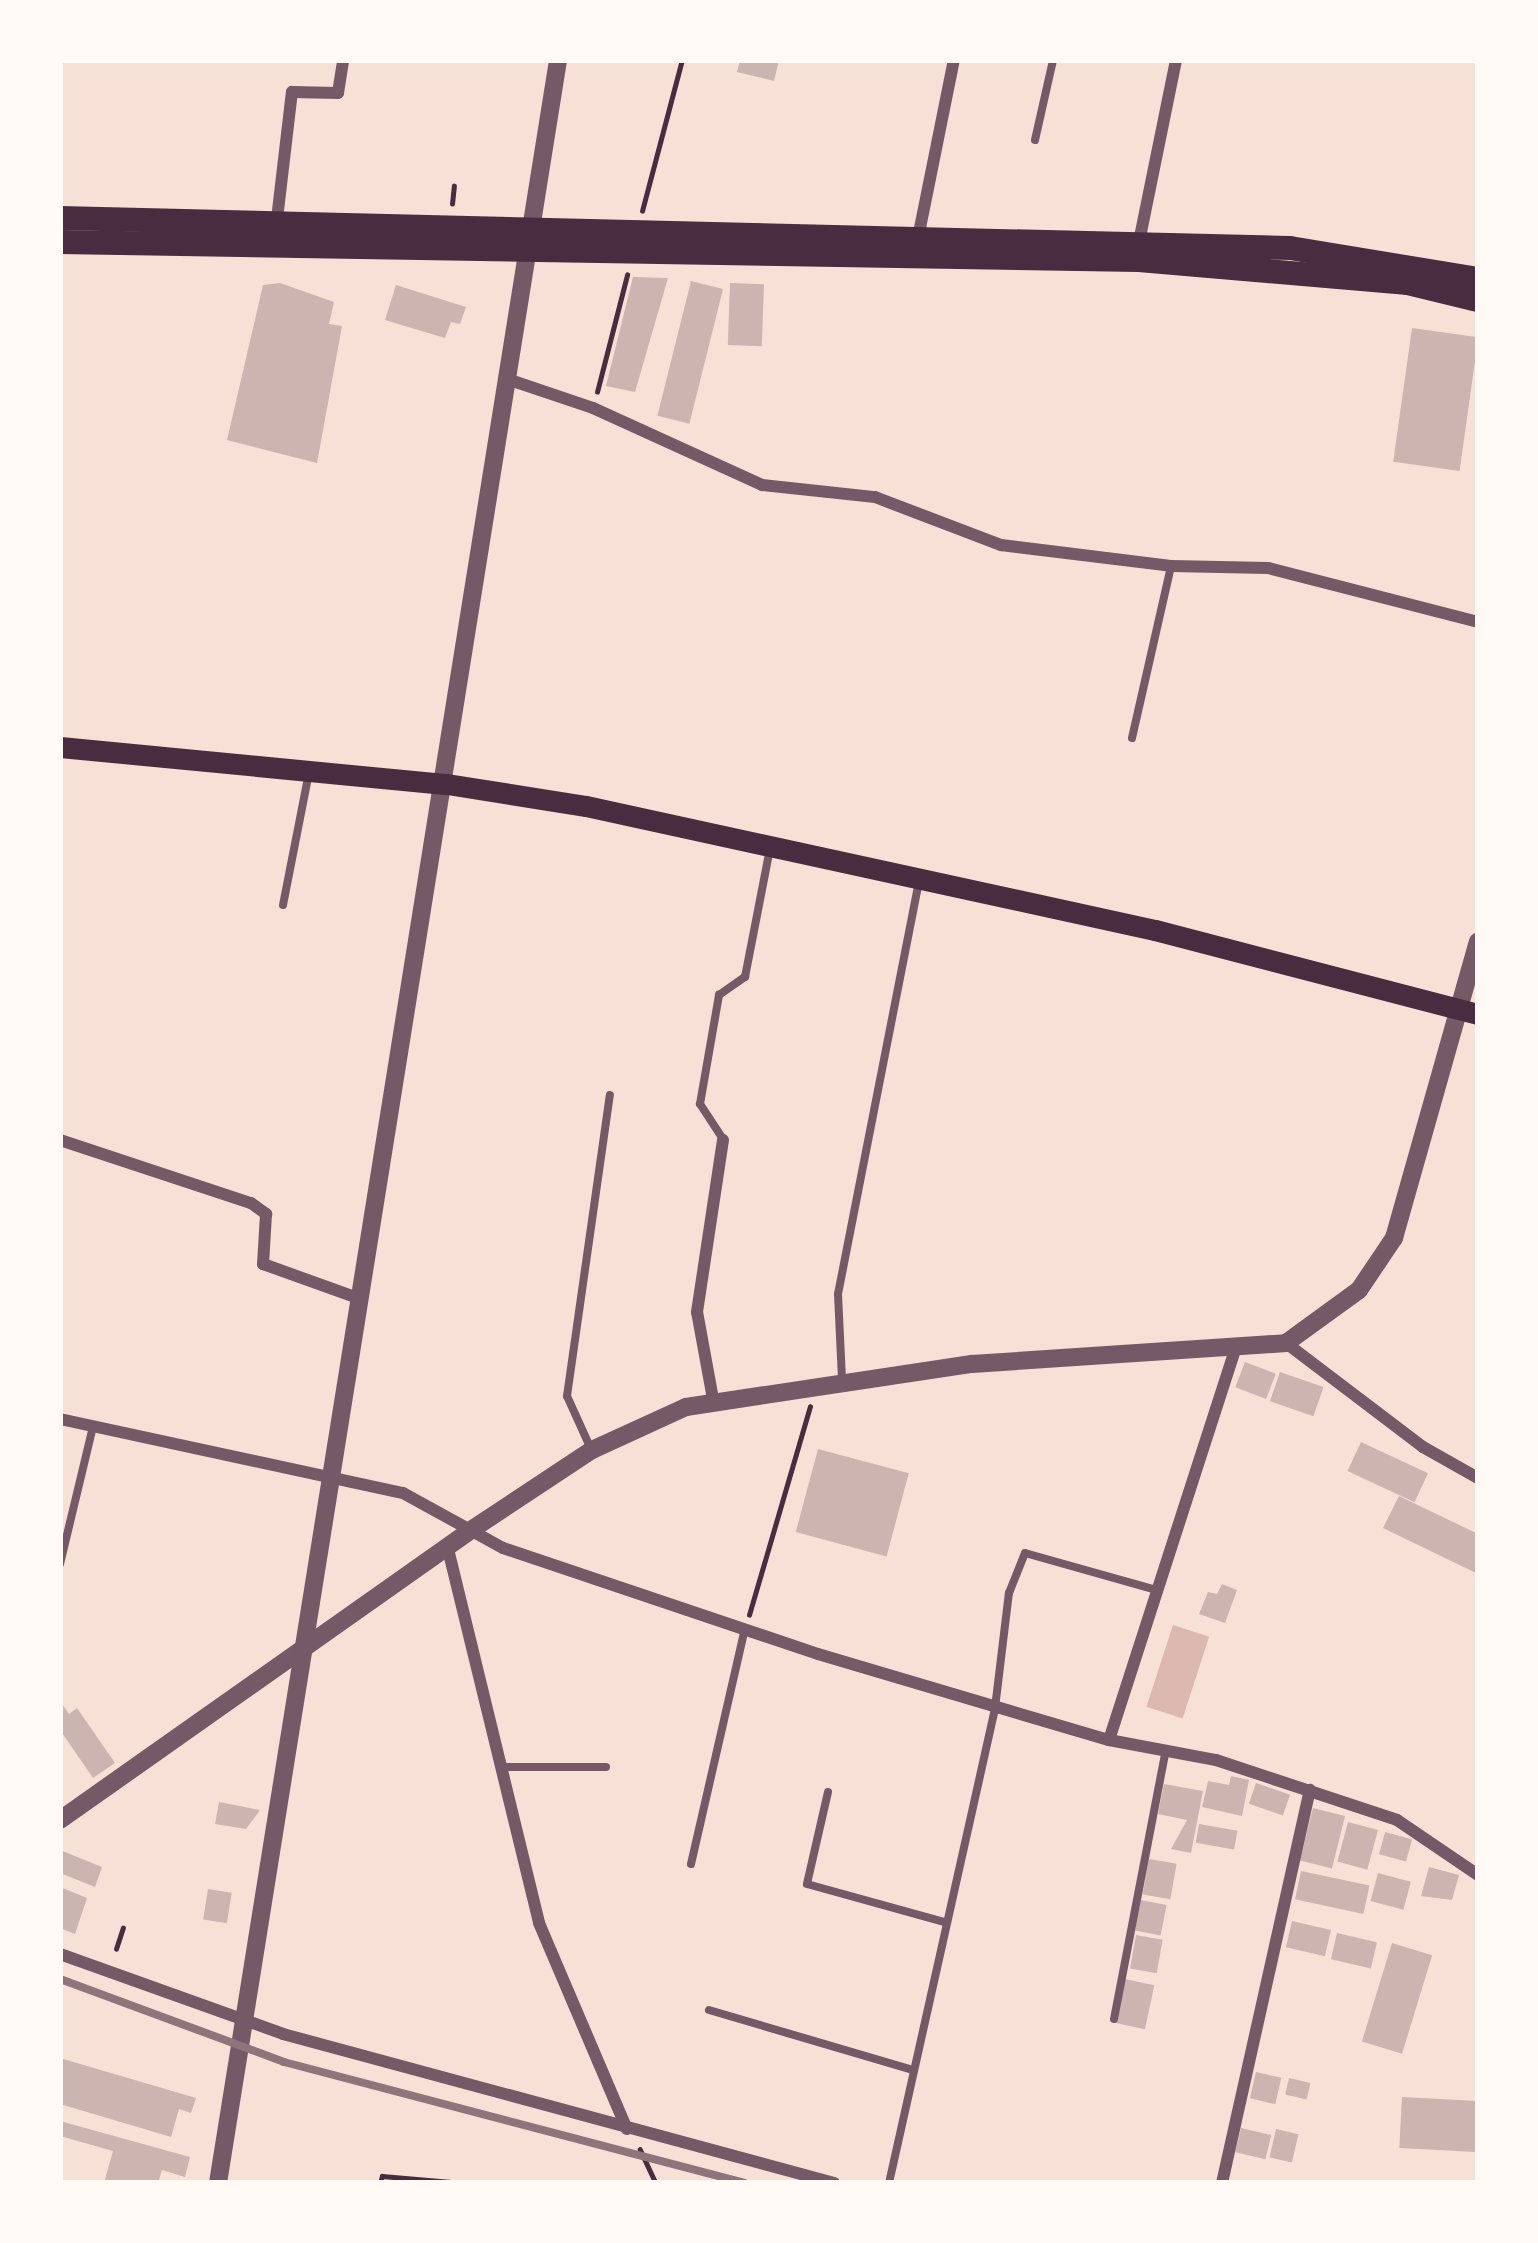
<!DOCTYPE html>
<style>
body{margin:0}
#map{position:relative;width:1538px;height:2243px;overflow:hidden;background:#f7e1d7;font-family:"Exo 2",sans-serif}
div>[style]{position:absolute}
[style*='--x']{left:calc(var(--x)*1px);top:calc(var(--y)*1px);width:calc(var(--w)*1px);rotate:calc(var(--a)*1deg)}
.water>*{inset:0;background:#dcb8b0;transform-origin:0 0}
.building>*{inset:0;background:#ccb4b1;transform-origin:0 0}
.path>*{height:4.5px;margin:-2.25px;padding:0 2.25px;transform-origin:2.25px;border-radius:2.25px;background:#4a2c40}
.service>*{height:8px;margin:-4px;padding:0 4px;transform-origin:4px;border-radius:4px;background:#755966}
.minor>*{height:12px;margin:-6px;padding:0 6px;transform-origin:6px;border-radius:6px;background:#755966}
.tertiary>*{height:18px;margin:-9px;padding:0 9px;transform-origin:9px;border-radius:9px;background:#755966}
.secondary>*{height:21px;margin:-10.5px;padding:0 10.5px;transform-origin:10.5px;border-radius:10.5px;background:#4a2c40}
.trunk>*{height:24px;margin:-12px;padding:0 12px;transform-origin:12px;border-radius:12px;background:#4a2c40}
.rail>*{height:8px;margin:-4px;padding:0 4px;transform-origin:4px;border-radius:4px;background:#8f747c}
span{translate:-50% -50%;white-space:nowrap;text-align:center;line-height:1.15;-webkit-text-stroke:12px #fffaf5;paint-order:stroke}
.frame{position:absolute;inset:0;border:63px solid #fffaf5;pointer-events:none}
</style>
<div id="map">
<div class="water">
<i style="left:1173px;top:1625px;width:38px;height:86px;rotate:18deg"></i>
</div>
<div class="building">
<i style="clip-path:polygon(740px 60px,779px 60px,774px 81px,737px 72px)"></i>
<i style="clip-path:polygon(633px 277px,668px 278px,635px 392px,606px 386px)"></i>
<i style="left:691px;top:281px;width:33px;height:139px;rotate:14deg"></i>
<i style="clip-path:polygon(280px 283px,334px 302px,329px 324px,342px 326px,317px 463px,227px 440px,263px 285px)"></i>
<i style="left:730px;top:283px;width:34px;height:62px;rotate:2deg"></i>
<i style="clip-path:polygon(396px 285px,466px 307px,460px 324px,451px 322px,445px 338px,385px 320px)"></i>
<i style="left:1412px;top:328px;width:67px;height:135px;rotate:8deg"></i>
<i style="left:1245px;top:1362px;width:33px;height:27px;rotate:21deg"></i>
<i style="left:1280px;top:1372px;width:46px;height:31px;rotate:19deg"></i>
<i style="left:1361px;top:1442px;width:74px;height:32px;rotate:25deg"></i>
<i style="left:818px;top:1449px;width:94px;height:86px;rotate:15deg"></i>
<i style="clip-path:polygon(1399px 1496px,1478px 1534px,1478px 1574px,1383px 1528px)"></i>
<i style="clip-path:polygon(1222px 1584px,1237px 1590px,1225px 1623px,1199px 1614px,1208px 1592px,1217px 1594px)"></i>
<i style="clip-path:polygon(60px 1701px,69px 1714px,77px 1708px,115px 1763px,93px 1778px,60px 1730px)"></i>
<i style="clip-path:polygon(1231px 1776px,1249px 1780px,1242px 1816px,1202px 1807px,1208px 1781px,1229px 1785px)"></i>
<i style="left:1256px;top:1783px;width:36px;height:22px;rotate:19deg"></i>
<i style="clip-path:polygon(1164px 1784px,1203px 1791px,1191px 1853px,1171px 1849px,1187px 1820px,1158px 1814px)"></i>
<i style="clip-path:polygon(219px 1802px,260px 1810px,246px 1829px,215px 1824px)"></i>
<i style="left:1313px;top:1808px;width:33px;height:54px;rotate:14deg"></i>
<i style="left:1348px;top:1822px;width:31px;height:41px;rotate:15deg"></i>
<i style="left:1199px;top:1824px;width:39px;height:19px;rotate:10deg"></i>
<i style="left:1385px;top:1832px;width:28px;height:23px;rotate:15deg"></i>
<i style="clip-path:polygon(60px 1850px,102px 1867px,95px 1887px,60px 1873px)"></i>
<i style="left:1149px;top:1859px;width:28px;height:36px;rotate:10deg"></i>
<i style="clip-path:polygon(1429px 1867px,1459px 1875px,1452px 1900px,1421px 1896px)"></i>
<i style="left:1301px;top:1871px;width:70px;height:29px;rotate:12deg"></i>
<i style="left:1378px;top:1873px;width:34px;height:29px;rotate:15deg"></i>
<i style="clip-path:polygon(60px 1887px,87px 1898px,75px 1934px,60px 1928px)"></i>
<i style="left:208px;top:1889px;width:24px;height:31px;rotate:9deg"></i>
<i style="left:1141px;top:1900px;width:26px;height:31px;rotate:11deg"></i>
<i style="left:1292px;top:1921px;width:40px;height:27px;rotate:13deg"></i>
<i style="left:1337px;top:1933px;width:41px;height:27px;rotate:13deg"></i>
<i style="left:1136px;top:1935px;width:27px;height:34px;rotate:10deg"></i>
<i style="left:1392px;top:1943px;width:42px;height:103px;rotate:17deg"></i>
<i style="left:1125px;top:1979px;width:30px;height:45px;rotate:12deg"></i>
<i style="clip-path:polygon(60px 2058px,196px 2098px,191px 2113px,179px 2109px,171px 2137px,60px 2104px)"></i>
<i style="left:1256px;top:2072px;width:26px;height:27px;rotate:13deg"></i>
<i style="left:1289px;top:2078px;width:22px;height:17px;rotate:13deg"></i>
<i style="left:1402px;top:2097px;width:76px;height:51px;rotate:3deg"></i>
<i style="clip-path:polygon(60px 2121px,190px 2157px,185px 2177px,162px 2170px,158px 2183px,104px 2183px,113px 2151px,60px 2136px)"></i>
<i style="left:1241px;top:2128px;width:31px;height:25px;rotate:13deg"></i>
<i style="left:1276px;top:2129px;width:23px;height:29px;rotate:13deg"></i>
</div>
<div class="path">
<i style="--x:452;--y:204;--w:18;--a:-84"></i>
<i style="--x:642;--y:211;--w:156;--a:-75.2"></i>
<i style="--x:597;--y:392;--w:121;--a:-75.6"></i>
<i style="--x:749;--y:1615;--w:217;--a:-73.7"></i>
<i style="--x:116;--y:1949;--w:22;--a:-72"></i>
<i style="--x:640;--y:2149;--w:38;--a:65"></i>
<i style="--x:380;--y:2183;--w:7;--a:-74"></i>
<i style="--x:382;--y:2176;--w:81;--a:4.9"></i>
</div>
<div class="service">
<i style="--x:1035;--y:140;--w:82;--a:-77.3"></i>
<i style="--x:1132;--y:738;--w:175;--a:-77.2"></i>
<i style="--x:283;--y:905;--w:136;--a:-78.9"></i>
<i style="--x:723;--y:1139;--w:42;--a:-123.3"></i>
<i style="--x:700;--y:1104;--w:111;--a:-80.1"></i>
<i style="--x:719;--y:995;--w:32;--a:-35"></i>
<i style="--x:745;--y:977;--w:131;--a:-79"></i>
<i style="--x:842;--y:1379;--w:85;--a:-92.7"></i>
<i style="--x:838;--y:1294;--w:421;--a:-78.9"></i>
<i style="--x:591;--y:1449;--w:58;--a:-114.4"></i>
<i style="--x:567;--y:1396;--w:304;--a:-81.9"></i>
<i style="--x:60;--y:1564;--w:141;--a:-76.5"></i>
<i style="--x:505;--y:1767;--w:101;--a:0"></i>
<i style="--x:828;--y:1792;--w:94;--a:102.9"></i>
<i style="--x:807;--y:1884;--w:142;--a:15.5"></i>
<i style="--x:691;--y:1864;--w:241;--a:-77.1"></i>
<i style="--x:709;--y:2010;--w:213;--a:16.4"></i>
<i style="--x:1114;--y:2019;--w:271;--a:-79.1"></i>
<i style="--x:889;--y:2183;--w:487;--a:-77.4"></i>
<i style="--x:995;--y:1708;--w:116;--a:-83.1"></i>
<i style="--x:1009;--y:1593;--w:43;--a:-68.2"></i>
<i style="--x:1025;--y:1553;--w:137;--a:15.7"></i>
</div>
<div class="minor">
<i style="--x:277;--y:219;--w:128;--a:-83.3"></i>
<i style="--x:292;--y:92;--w:46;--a:1.2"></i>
<i style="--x:338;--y:93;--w:33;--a:-81"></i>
<i style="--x:918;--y:238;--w:182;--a:-78.6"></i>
<i style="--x:1139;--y:242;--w:186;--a:-78.5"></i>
<i style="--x:510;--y:380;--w:88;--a:18.6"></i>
<i style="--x:593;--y:408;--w:186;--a:24.5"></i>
<i style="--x:762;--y:485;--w:114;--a:6.1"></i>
<i style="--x:875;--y:497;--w:135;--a:20.9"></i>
<i style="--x:1001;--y:545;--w:171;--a:7"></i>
<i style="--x:1171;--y:566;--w:97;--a:1.2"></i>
<i style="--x:1268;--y:568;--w:217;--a:14.4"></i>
<i style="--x:60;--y:1140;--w:201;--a:18.3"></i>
<i style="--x:251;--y:1203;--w:19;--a:36"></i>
<i style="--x:266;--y:1214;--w:50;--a:93.4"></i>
<i style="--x:263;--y:1264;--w:104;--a:19.7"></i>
<i style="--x:1286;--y:1343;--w:172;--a:37.2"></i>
<i style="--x:1423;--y:1447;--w:63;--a:29.4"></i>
<i style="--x:713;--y:1399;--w:88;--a:-100.4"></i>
<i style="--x:697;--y:1312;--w:174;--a:-81.4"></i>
<i style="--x:60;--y:1419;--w:351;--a:12.2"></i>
<i style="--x:403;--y:1493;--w:114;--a:28.8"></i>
<i style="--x:503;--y:1548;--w:332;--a:18.6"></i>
<i style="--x:818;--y:1654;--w:303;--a:16.5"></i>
<i style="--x:1109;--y:1740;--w:109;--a:10.6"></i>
<i style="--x:1216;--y:1760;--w:191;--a:18.3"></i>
<i style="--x:1397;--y:1820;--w:98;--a:34.2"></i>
<i style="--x:448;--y:1549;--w:385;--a:76.3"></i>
<i style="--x:539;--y:1923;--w:224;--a:66.9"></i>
<i style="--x:1109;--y:1740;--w:410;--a:-72.1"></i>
<i style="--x:60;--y:1954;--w:237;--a:19.7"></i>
<i style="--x:283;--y:2034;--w:571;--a:15.13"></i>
<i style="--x:1222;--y:2183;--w:403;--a:-77.4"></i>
</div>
<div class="tertiary">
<i style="--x:60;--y:1820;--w:499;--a:-35.2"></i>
<i style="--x:468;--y:1532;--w:149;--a:-33.5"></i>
<i style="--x:592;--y:1450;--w:103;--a:-24.6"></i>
<i style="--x:686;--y:1407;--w:289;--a:-8.6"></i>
<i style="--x:972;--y:1364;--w:315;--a:-3.8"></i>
<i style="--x:1286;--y:1343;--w:90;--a:-36"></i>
<i style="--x:1359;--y:1290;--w:63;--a:-56.1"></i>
<i style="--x:1394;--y:1238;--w:308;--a:-74.2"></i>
<i style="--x:218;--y:2183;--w:2150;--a:-80.9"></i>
</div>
<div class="secondary">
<i style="--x:60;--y:747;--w:389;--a:5.5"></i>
<i style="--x:447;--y:784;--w:141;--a:9"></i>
<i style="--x:586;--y:806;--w:582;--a:12.29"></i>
<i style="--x:1155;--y:930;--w:334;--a:14.6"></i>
</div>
<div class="trunk">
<i style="--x:60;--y:218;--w:1230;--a:1.4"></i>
<i style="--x:1290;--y:248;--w:191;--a:9.4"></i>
<i style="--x:60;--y:242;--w:1079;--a:0.96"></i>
<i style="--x:1139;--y:260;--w:270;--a:4.9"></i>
<i style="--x:1408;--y:283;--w:72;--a:13.7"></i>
</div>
<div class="rail">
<i style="--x:60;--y:1979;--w:239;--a:20.3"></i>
<i style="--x:284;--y:2062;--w:476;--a:14.7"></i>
</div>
<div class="frame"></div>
</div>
